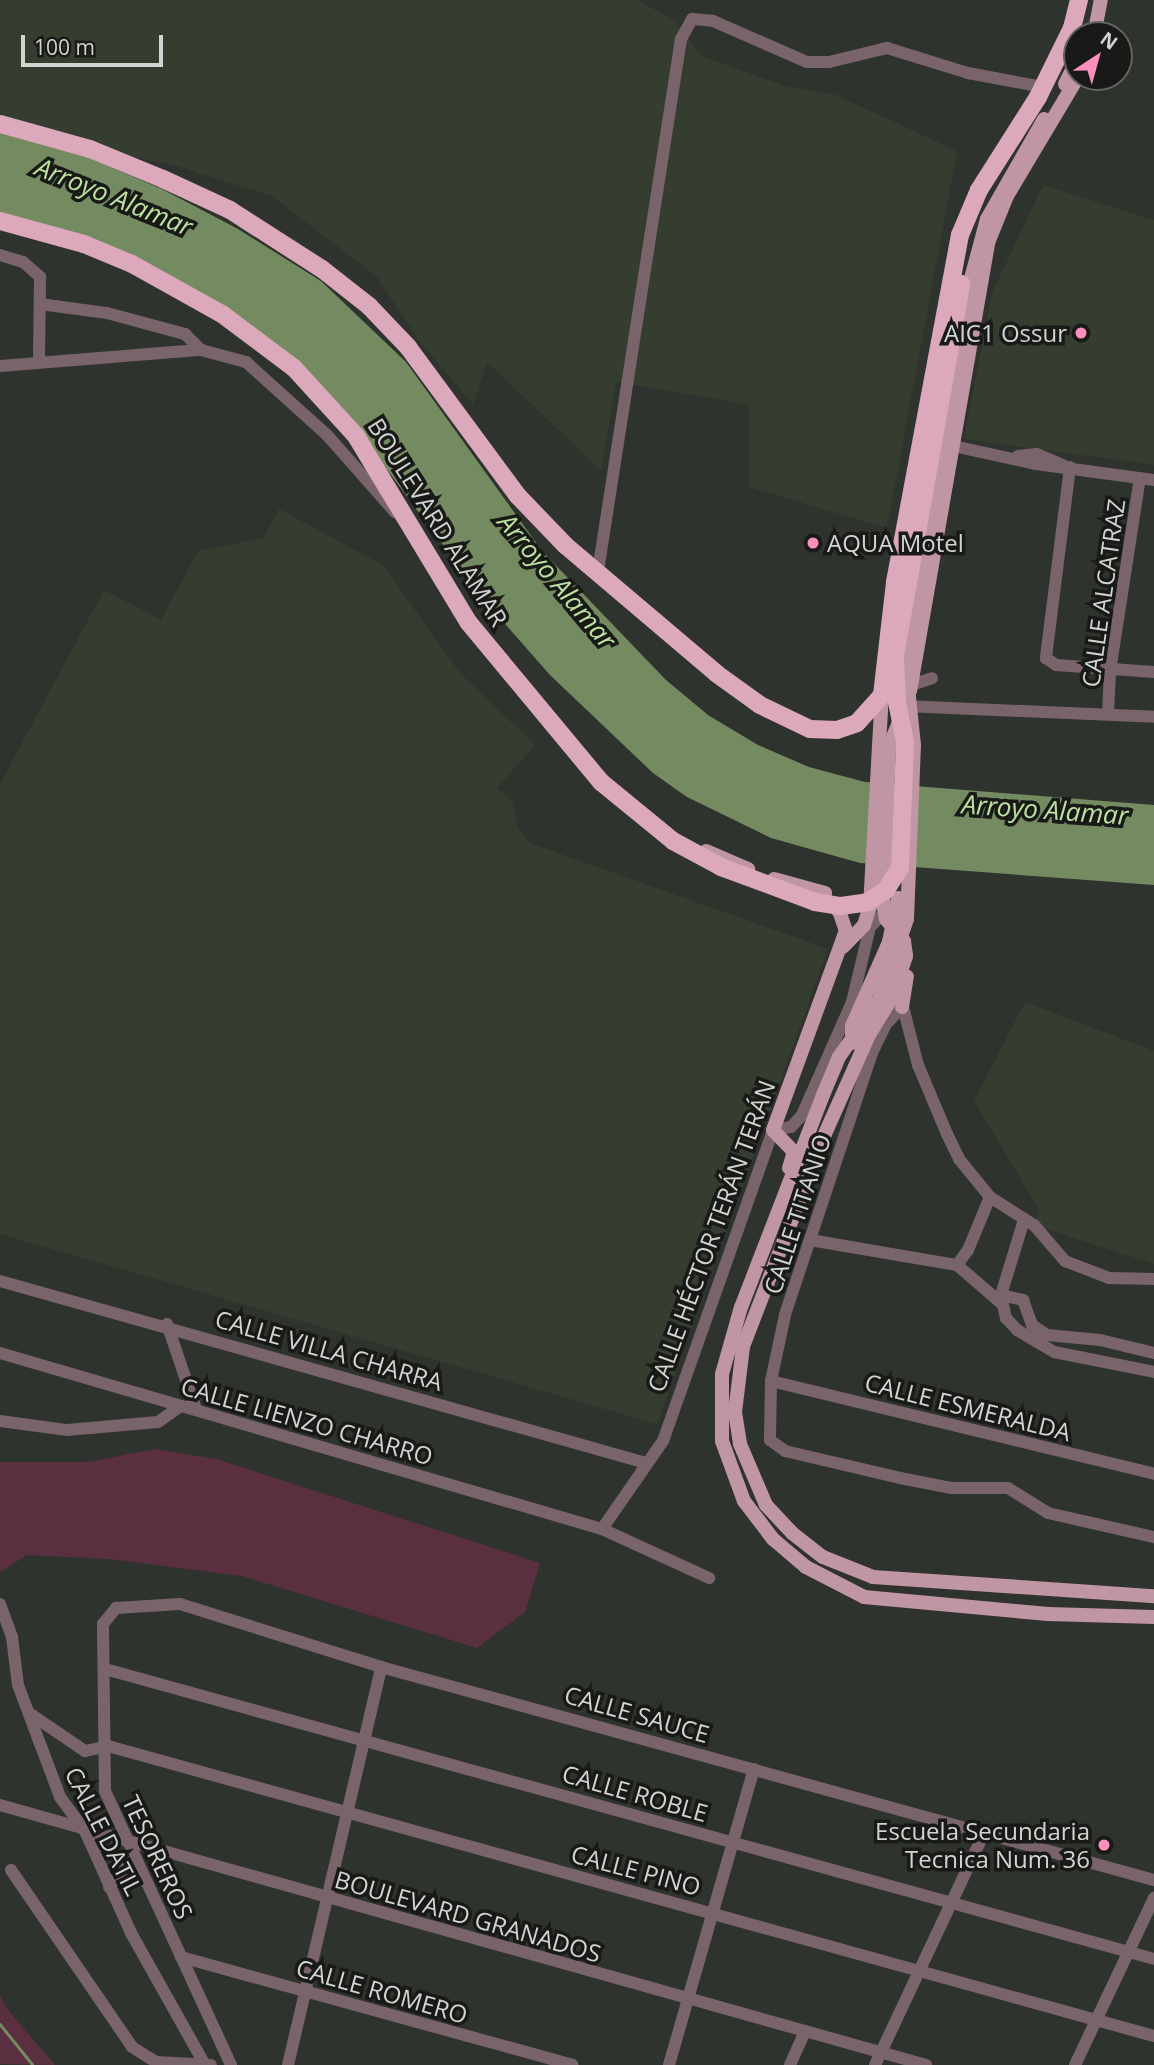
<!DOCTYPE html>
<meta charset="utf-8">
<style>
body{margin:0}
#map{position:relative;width:1154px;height:2065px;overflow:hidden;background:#2f332d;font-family:"Open Sans",sans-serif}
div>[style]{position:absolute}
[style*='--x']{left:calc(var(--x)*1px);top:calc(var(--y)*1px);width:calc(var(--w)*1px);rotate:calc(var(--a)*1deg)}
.built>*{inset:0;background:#353c30}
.green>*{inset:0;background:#5a3040}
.water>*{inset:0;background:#748b62}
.stream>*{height:2.5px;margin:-1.25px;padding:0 1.25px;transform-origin:1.25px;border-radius:1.25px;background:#748b62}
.minor>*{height:12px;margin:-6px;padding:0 6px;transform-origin:6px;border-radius:6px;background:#7a646c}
.major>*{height:14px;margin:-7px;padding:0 7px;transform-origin:7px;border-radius:7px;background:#c095a4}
.highway>*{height:18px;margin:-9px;padding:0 9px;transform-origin:9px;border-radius:9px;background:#dca8bb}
.major-bridge>*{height:14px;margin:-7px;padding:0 7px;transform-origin:7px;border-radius:7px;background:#c095a4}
.highway-bridge>*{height:18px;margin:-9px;padding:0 9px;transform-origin:9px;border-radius:9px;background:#dca8bb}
.dots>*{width:19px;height:19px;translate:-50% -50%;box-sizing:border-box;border:4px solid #191a17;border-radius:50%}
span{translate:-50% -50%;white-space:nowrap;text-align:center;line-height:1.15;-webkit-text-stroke:7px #191a17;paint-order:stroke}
.poi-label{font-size:24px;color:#d1d4d0}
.right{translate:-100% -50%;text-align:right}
.left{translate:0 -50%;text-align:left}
.street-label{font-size:24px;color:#d1d4d0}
.water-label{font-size:26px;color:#bce1a0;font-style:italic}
.north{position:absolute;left:1063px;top:21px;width:70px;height:70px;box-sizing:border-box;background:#191a17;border:2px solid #636461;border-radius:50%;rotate:36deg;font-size:19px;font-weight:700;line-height:28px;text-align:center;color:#d1d4d0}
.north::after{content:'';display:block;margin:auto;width:24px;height:32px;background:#fe8ebb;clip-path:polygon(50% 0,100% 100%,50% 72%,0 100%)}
.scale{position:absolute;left:21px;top:35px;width:142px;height:32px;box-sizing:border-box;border:4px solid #d1d4d0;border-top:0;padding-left:9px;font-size:21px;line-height:24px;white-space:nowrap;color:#d1d4d0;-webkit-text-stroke:5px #191a17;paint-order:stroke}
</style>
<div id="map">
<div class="built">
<i style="clip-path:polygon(0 0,638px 0,675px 21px,701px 56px,788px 87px,836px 95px,957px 151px,887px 528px,749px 487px,749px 405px,616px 382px,601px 470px,487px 362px,473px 404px,420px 342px,376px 276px,272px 196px,177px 166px,0 129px)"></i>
<i style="clip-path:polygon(1043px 185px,1154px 220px,1154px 465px,964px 439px,992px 293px)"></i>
<i style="clip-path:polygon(279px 509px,383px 565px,459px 672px,535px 745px,497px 788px,513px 802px,517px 827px,530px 843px,828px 949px,657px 1424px,0 1234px,0 784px,104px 590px,161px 620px,198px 551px,263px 538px)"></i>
<i style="clip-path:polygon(1025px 1002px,1154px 1051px,1154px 1264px,1034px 1225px,1039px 1210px,974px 1101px)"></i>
</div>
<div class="green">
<i style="clip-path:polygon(155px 1449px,216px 1459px,540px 1563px,525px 1612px,477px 1648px,242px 1576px,109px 1559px,27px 1555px,0 1572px,0 1462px,88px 1462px)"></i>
<i style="clip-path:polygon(0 1996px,8px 2010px,55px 2065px,0 2064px)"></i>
</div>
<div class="water">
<i style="clip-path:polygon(0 133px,87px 157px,162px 189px,238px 229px,321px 281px,406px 362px,542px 551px,666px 680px,708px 715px,758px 745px,809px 767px,865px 782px,1154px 805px,1154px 885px,860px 863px,771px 838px,687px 797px,653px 773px,550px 675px,484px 600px,339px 405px,187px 291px,0 214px)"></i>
</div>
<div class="stream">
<i style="--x:0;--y:2024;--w:53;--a:51.2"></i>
</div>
<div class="minor">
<i style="--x:0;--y:255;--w:24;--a:17"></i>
<i style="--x:23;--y:262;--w:23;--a:41"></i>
<i style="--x:40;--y:277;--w:86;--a:90.7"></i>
<i style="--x:40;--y:304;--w:68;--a:7.7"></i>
<i style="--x:107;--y:313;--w:81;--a:15.1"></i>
<i style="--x:185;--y:334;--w:23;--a:45"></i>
<i style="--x:201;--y:350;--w:47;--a:14.9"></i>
<i style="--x:246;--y:362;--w:109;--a:42"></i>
<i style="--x:327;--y:435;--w:103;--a:48.6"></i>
<i style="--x:0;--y:366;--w:202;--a:-4.6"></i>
<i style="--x:944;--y:444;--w:94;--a:12.3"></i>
<i style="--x:1036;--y:464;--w:119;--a:7.7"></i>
<i style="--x:1018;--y:456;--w:19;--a:-6"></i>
<i style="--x:1037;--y:454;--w:28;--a:23"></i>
<i style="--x:1070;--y:467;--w:193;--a:97.2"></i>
<i style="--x:1046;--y:658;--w:12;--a:35"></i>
<i style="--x:1056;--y:665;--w:98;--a:4.1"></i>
<i style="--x:598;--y:571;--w:538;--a:-81.13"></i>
<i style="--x:681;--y:39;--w:23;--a:-61"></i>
<i style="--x:692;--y:19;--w:21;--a:5"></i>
<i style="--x:713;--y:21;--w:103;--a:23.6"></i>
<i style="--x:807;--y:62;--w:22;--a:0"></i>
<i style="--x:829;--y:62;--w:60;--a:-13.6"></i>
<i style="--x:887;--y:48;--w:85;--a:17.2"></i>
<i style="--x:968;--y:73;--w:76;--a:10.6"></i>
<i style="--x:911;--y:685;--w:22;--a:-18"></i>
<i style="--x:905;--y:706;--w:249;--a:2.5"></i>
<i style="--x:1108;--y:714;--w:43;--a:-87.3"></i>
<i style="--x:1110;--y:671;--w:195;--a:-81.2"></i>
<i style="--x:901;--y:999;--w:68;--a:75.6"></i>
<i style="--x:918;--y:1065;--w:75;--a:67.2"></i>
<i style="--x:947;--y:1134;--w:28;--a:64"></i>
<i style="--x:959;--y:1159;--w:49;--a:50.8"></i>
<i style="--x:990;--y:1197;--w:52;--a:32.5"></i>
<i style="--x:1034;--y:1225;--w:48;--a:49.3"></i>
<i style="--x:1065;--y:1261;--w:47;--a:21.1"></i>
<i style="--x:1109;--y:1278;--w:45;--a:1.3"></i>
<i style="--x:902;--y:1007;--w:23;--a:133"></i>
<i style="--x:886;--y:1024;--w:32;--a:116"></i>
<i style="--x:872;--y:1053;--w:276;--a:108.4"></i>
<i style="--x:785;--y:1315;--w:67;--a:102"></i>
<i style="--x:771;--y:1381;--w:59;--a:91"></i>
<i style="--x:770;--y:1440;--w:19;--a:36"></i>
<i style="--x:785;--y:1451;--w:118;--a:13.2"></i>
<i style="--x:900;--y:1478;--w:53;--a:10.9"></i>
<i style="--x:952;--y:1488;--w:56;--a:0"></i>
<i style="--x:1008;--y:1488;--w:47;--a:32"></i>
<i style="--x:1048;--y:1513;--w:109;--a:12.8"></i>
<i style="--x:1023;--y:1223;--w:75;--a:107"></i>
<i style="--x:1001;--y:1295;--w:24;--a:78"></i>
<i style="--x:1006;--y:1318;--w:16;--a:47"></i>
<i style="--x:1017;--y:1330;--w:43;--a:30.7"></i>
<i style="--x:1054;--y:1352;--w:102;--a:11.3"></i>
<i style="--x:810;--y:1240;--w:149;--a:9.7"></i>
<i style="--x:957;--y:1265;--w:58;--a:40.8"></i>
<i style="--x:957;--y:1265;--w:19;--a:-54"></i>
<i style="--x:968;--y:1250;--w:57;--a:-67.5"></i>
<i style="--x:0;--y:1281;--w:671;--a:15.73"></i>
<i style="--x:1001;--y:1295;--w:23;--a:13"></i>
<i style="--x:1023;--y:1300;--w:27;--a:70"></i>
<i style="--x:1032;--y:1325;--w:18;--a:34"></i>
<i style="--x:1047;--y:1335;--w:53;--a:5.4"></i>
<i style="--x:1100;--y:1340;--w:56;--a:13.5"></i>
<i style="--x:167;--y:1324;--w:90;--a:71.2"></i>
<i style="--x:0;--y:1353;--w:627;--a:16.3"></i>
<i style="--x:602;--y:1529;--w:118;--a:24.6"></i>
<i style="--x:771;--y:1381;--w:394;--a:13.6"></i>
<i style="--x:0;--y:1421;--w:68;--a:7.7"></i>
<i style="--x:67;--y:1430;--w:91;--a:-5"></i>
<i style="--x:158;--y:1422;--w:28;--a:-35"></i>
<i style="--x:602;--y:1529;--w:107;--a:-55.3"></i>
<i style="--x:663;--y:1441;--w:330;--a:-70.5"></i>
<i style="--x:773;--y:1130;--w:18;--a:-9"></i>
<i style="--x:791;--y:1127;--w:16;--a:-47"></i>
<i style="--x:802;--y:1115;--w:124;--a:-66.1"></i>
<i style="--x:852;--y:1002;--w:77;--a:-76.5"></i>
<i style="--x:870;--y:927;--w:20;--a:-45"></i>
<i style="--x:0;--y:1604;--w:35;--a:70"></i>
<i style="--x:12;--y:1637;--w:48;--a:82.9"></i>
<i style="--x:18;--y:1685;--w:120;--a:69.4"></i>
<i style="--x:60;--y:1797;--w:42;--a:53.7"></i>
<i style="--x:85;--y:1831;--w:112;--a:65.7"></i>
<i style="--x:131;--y:1933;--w:151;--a:60.7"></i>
<i style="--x:105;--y:1669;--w:1088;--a:15.45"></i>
<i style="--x:29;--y:1713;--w:68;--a:34.2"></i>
<i style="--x:85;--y:1751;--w:24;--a:-12"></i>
<i style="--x:108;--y:1746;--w:1085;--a:15.5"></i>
<i style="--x:0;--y:1805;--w:962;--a:15.68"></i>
<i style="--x:11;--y:1870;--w:214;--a:55.6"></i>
<i style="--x:132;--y:2047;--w:28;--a:32"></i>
<i style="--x:156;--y:2062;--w:55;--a:3.1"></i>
<i style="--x:109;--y:1887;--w:41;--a:-52"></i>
<i style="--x:181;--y:1957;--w:406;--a:15.4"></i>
<i style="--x:231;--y:2065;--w:302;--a:-114.7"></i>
<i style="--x:105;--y:1791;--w:167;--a:-90.7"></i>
<i style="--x:103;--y:1624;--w:21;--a:-51"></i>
<i style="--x:116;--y:1608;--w:64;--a:-3.6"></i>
<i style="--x:180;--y:1604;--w:211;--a:17.4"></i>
<i style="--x:381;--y:1667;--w:802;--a:15.41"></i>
<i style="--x:288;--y:2065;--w:409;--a:-76.8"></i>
<i style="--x:669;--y:2065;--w:308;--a:-74"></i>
<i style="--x:790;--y:2065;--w:37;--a:-66"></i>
<i style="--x:875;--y:2065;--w:256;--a:-64.8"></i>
<i style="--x:1075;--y:2065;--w:185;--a:-64.7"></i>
</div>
<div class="major">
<i style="--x:1094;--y:35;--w:36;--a:-79"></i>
<i style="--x:1065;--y:84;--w:27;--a:-63"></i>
<i style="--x:969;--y:286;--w:69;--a:-75"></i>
<i style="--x:987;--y:219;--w:115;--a:-60.3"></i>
<i style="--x:910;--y:691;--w:455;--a:-80.1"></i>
<i style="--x:988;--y:243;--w:51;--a:-68"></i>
<i style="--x:1007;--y:196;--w:139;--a:-59.2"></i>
<i style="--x:901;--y:717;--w:32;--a:112"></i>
<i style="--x:889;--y:747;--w:155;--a:92.2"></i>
<i style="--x:883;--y:902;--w:17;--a:80"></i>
<i style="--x:886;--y:919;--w:28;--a:51"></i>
<i style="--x:904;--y:941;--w:15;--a:82"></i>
<i style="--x:906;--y:956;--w:40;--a:108"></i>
<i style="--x:894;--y:994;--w:48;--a:121.4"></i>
<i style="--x:869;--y:1035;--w:108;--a:114"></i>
<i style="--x:825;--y:1134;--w:228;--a:111.1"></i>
<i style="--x:743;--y:1347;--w:65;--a:97"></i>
<i style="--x:735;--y:1412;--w:32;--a:81"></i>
<i style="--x:740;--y:1444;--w:66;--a:66.9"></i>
<i style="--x:766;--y:1505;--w:38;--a:47"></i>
<i style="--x:792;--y:1533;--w:39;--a:38"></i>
<i style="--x:823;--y:1557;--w:54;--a:21.8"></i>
<i style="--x:873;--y:1577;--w:282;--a:3.9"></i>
<i style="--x:706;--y:851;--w:46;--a:23.2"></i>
<i style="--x:774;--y:879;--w:53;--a:15.4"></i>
<i style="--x:843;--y:947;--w:30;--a:-46"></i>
<i style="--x:864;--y:925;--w:19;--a:-72"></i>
<i style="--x:870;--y:907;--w:212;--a:-86.8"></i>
<i style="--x:902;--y:1007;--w:31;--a:-81"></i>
<i style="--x:852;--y:1043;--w:17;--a:-90"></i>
<i style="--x:852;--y:1026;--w:92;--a:-66.2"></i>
<i style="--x:823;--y:1095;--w:227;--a:111.1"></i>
<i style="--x:741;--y:1307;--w:70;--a:105.8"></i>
<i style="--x:722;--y:1374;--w:67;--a:90"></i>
<i style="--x:722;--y:1441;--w:64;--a:69.9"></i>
<i style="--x:744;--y:1501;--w:48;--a:52.7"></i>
<i style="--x:773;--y:1539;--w:43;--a:40.3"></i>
<i style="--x:806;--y:1567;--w:65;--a:27.3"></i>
<i style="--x:864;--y:1597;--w:185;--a:5.3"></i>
<i style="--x:1048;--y:1614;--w:106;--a:1.6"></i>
<i style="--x:789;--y:1168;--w:17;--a:-73"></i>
<i style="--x:794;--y:1152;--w:30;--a:-134"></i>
<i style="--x:773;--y:1130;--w:212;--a:-69.9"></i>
<i style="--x:846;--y:931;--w:21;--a:-109"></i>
<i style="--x:839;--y:911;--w:29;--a:-139"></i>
</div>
<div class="highway">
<i style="--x:0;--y:124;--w:93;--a:15.5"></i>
<i style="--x:90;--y:149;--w:79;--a:22.3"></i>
<i style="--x:163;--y:179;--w:74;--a:24.8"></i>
<i style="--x:230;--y:210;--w:109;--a:32.7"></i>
<i style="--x:322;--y:269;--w:60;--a:38.2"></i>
<i style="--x:369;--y:306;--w:57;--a:46.4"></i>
<i style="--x:408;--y:347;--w:185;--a:53.6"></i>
<i style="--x:518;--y:496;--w:68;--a:46.2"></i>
<i style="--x:565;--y:545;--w:199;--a:40.3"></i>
<i style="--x:717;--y:674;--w:53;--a:35.8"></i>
<i style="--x:760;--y:705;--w:55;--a:25.6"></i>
<i style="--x:810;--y:729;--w:27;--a:2"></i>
<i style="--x:837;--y:730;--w:21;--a:-19"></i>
<i style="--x:857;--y:723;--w:38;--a:-48"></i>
<i style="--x:882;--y:695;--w:114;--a:-83.4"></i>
<i style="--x:895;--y:582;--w:353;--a:-79.4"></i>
<i style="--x:960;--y:235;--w:49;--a:-67.1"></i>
<i style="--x:979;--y:190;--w:110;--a:-57.6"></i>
<i style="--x:1038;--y:97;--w:77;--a:-63.8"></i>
<i style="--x:1072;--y:28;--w:29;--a:-76"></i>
<i style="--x:0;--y:221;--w:87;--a:15.3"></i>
<i style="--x:84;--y:244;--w:52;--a:22.6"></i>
<i style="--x:132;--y:264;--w:103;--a:29.1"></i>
<i style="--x:222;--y:314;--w:90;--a:36.9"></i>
<i style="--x:294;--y:368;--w:92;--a:47.6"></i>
<i style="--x:356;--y:436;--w:218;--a:58.9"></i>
<i style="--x:469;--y:623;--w:207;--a:50.3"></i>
<i style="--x:601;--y:782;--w:93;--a:39.3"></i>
<i style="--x:673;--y:841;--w:55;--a:28.4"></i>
<i style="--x:721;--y:867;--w:100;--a:20.4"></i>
</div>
<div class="major-bridge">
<i style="--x:889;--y:942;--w:45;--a:-78.4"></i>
<i style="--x:823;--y:1095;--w:41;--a:-67.2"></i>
<i style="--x:839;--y:1057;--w:70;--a:-54.9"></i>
<i style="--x:879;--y:1000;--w:86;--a:-70.9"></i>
<i style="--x:907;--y:919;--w:174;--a:-87.7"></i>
<i style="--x:914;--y:745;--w:85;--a:-96"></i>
<i style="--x:905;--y:660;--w:379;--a:-80.3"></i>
</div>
<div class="highway-bridge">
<i style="--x:815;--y:902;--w:26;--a:9"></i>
<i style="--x:841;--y:906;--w:27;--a:-8"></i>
<i style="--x:868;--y:902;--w:22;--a:-34"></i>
<i style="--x:886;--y:890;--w:26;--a:-58"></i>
<i style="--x:900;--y:868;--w:126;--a:-87.7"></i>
<i style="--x:905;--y:742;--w:41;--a:-101.3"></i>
<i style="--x:897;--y:702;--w:46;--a:-92.5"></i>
<i style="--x:895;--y:656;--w:378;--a:-79.9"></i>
</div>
<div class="dots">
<i style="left:1081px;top:333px;background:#fe8ebb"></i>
<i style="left:813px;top:543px;background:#fe8ebb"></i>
<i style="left:1104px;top:1845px;background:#fe8ebb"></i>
</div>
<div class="poi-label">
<span class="right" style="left:1067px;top:333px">AIC1 Ossur</span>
<span class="left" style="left:827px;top:543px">AQUA Motel</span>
<span class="right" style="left:1090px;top:1845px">Escuela Secundaria<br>Tecnica Num. 36</span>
</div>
<div class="street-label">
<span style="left:438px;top:522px;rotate:58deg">BOULEVARD ALAMAR</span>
<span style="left:1103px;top:593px;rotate:-82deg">CALLE ALCATRAZ</span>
<span style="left:797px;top:1214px;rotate:-72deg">CALLE TITANIO</span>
<span style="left:711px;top:1236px;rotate:-70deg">CALLE HÉCTOR TERÁN TERÁN</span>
<span style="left:329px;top:1350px;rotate:16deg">CALLE VILLA CHARRA</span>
<span style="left:968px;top:1407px;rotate:14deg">CALLE ESMERALDA</span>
<span style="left:307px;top:1421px;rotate:16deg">CALLE LIENZO CHARRO</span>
<span style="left:637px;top:1714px;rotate:16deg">CALLE SAUCE</span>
<span style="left:635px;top:1793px;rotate:16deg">CALLE ROBLE</span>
<span style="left:104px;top:1831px;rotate:63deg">CALLE DATIL</span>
<span style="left:158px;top:1857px;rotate:65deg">TESOREROS</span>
<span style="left:636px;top:1870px;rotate:15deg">CALLE PINO</span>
<span style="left:468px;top:1916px;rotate:16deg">BOULEVARD GRANADOS</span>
<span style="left:382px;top:1991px;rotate:16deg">CALLE ROMERO</span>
</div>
<div class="water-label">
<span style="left:114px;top:197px;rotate:22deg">Arroyo Alamar</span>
<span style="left:557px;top:581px;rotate:50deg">Arroyo Alamar</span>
<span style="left:1045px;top:810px;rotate:4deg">Arroyo Alamar</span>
</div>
<div class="north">N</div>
<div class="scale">100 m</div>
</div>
